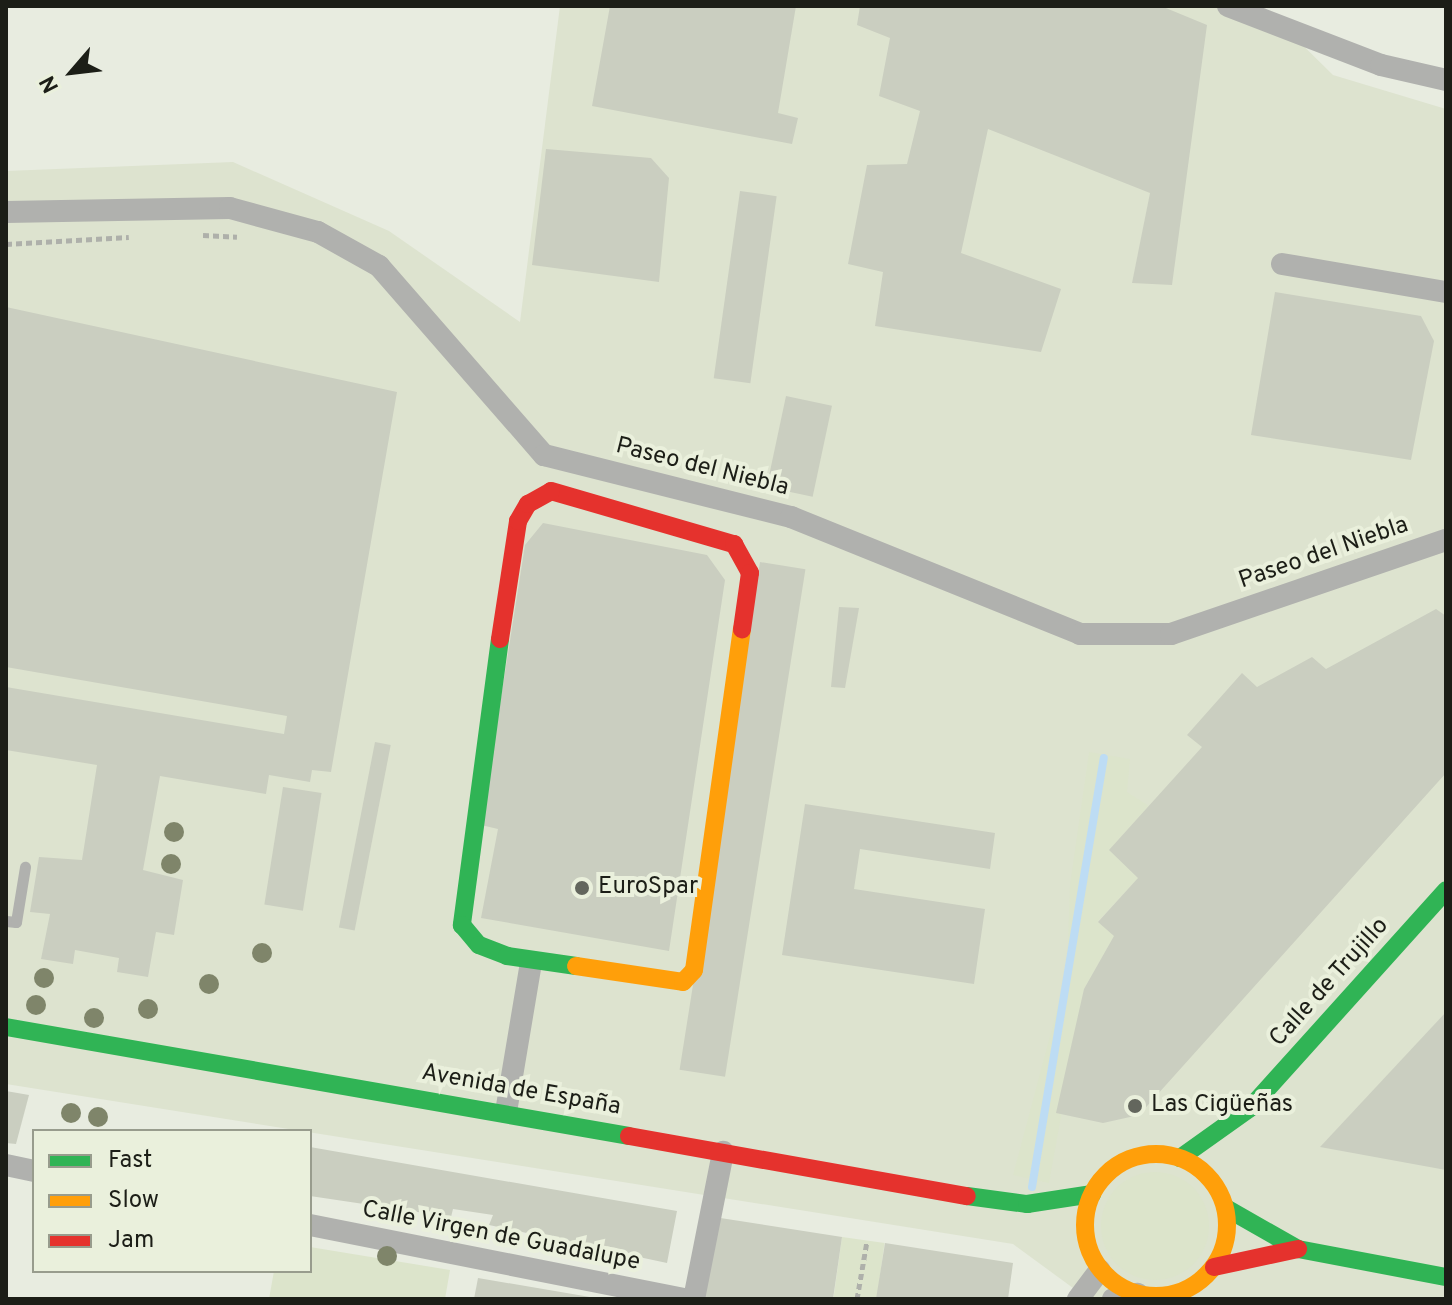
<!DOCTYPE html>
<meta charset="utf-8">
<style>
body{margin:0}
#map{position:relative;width:1452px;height:1305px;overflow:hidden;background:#e8ece0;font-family:Overpass,sans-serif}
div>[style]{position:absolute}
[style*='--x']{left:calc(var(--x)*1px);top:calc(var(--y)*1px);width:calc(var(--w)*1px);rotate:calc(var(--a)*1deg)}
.built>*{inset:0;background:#dde3cf}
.green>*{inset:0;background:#dce4cb;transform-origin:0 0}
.round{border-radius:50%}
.stream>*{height:8px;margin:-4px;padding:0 4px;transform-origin:4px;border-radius:4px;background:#bddcf4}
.building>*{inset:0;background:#cacec0;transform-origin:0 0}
.path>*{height:5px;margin-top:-2.5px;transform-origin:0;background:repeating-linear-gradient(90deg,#aeb0aa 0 6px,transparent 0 10px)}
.lane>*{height:11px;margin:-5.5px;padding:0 5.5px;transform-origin:5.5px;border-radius:5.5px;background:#b0b1ae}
.street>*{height:22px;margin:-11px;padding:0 11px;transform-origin:11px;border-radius:11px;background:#b0b1ae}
.fast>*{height:18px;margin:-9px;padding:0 9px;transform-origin:9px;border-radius:9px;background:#30b455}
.slow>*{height:18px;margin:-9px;padding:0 9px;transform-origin:9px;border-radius:9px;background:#ff9f0a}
.slow>.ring{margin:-9px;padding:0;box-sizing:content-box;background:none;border:18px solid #ff9f0a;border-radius:50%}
.jam>*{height:18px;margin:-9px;padding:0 9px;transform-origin:9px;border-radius:9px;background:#e5322d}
.trees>*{width:20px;height:20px;margin:-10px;border-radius:50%;background:#7f856a}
.dots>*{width:22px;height:22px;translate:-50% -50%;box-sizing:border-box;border:4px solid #eaf0dc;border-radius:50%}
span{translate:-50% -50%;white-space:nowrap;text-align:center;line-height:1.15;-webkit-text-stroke:8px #eaf0dc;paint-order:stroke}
.street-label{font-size:24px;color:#1c1e17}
.poi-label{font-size:24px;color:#1c1e17}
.left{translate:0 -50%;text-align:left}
.frame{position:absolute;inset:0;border:8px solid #1c1e17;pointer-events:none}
.legend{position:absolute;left:32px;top:1129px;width:280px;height:144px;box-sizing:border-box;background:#eaf0dc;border:2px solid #989c8d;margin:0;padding:10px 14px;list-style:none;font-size:24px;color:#1c1e17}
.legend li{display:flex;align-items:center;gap:16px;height:40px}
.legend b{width:40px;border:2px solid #989c8d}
.north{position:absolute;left:32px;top:32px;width:80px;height:80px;-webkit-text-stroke:6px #eaf0dc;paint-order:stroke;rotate:242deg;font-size:22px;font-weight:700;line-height:32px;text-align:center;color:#1c1e17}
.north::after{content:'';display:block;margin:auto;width:28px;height:36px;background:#1c1e17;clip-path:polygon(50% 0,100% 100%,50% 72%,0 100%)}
</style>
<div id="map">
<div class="built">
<i style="clip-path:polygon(560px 6px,1263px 6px,1333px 75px,1446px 109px,1446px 1299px,1088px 1299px,1013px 1244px,6px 1084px,6px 171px,233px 162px,389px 231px,520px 322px)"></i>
</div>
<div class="green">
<i style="clip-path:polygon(1089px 752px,1130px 759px,1127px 792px,1149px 806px,1109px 850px,1138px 878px,1098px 921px,1114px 936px,1084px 989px,1049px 1183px,1013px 1175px,1067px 972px,1070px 885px)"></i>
<i class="round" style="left:1101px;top:1172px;width:108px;height:108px"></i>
<i style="left:842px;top:1237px;width:43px;height:63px;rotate:8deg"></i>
<i style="clip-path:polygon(310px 1247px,450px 1270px,445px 1299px,269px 1299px,274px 1271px,310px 1271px)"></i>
</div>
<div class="stream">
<i style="--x:1032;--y:1187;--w:435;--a:-80.5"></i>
</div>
<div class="building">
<i style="clip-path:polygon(610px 6px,796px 6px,778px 113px,798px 118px,792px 144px,592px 106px)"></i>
<i style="clip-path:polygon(860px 6px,1161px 6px,1207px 25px,1172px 285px,1132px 283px,1150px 193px,988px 129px,961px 253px,1061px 289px,1041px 352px,875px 326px,883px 272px,848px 264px,867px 165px,907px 164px,920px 111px,879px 96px,890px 38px,857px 25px)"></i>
<i style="clip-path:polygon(546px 149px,651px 158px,669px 178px,659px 282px,532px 265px)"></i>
<i style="left:740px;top:191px;width:37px;height:189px;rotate:8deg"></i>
<i style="clip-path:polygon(1275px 292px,1421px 316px,1434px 341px,1411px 460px,1251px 435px)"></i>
<i style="clip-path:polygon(6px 307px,397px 392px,331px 772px,312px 770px,310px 782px,269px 775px,266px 794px,160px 776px,143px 870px,183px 880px,174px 935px,156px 932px,148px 977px,117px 972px,119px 958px,75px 950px,73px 964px,41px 959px,50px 914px,30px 912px,39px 857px,82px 860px,97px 765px,6px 750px,6px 687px,284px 734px,287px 716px,6px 667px)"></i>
<i style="left:786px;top:396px;width:47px;height:93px;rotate:12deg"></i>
<i style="clip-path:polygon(543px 523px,707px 555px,725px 580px,669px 951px,481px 918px,498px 829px,481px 825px,525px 545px)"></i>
<i style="left:760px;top:562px;width:46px;height:514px;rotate:9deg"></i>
<i style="clip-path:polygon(839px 607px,859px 608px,845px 688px,831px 687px)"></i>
<i style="clip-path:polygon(1436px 609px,1446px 616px,1446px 773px,1139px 1115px,1103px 1123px,1056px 1113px,1084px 989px,1114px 936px,1098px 922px,1138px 878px,1109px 850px,1202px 747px,1187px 735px,1242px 673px,1257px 687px,1312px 657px,1326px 669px)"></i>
<i style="left:375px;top:742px;width:16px;height:189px;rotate:11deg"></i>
<i style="left:283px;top:787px;width:39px;height:119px;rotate:9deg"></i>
<i style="clip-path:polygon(805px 804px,995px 833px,990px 869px,860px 849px,854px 889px,985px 909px,974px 984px,782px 955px)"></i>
<i style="clip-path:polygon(1446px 1012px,1446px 1170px,1320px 1147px)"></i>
<i style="clip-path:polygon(6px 1091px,29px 1095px,16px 1144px,6px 1143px)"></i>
<i style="clip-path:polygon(310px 1147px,677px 1211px,667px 1263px,489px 1225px,493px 1215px,453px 1209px,451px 1217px,310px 1196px)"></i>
<i style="clip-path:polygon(714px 1217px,842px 1237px,833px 1299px,702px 1299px)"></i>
<i style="clip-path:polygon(885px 1243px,1013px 1263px,1008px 1299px,876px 1299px)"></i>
<i style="clip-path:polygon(478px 1278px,590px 1297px,590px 1299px,474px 1299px)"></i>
</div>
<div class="path">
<i style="--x:203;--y:235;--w:34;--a:3"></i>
<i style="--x:6;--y:244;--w:123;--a:-3.3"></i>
<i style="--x:857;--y:1299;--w:59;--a:-80.2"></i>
</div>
<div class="lane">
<i style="--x:6;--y:921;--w:10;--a:6"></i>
<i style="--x:16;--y:922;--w:56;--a:-80.7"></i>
</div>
<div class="street">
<i style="--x:1228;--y:6;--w:164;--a:21.1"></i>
<i style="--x:1381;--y:65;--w:67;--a:13"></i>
<i style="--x:6;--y:212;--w:224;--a:-1"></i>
<i style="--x:230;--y:208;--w:91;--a:15.3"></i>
<i style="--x:318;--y:232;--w:70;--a:29.1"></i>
<i style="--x:379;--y:266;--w:251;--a:48.9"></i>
<i style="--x:544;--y:455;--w:255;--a:14.1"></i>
<i style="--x:791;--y:517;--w:312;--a:22"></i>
<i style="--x:1080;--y:634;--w:91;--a:0"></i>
<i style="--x:1171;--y:634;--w:291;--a:-18.9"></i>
<i style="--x:1282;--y:264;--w:166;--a:9.7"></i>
<i style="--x:506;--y:1112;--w:152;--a:-80.5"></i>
<i style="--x:6;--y:1165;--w:29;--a:12"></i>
<i style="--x:310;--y:1225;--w:380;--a:11.2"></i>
<i style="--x:694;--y:1299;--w:150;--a:-78.8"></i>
<i style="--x:1078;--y:1299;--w:36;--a:-53"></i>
<i style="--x:1113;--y:1299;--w:25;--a:-12"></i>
</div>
<div class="fast">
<i style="--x:500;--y:639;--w:289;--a:97.6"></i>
<i style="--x:462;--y:925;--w:26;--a:50"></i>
<i style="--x:479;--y:945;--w:30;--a:21"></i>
<i style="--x:507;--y:956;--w:70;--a:8.2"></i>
<i style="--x:6;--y:1027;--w:632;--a:9.92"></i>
<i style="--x:1180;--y:1158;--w:86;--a:-35.5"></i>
<i style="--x:1250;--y:1108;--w:293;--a:-48"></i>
<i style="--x:967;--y:1196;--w:61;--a:7.6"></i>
<i style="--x:1027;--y:1204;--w:66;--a:-8.7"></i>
<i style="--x:1226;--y:1208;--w:83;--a:29.7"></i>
<i style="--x:1298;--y:1249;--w:151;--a:10.7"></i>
</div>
<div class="slow">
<i style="--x:576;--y:966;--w:108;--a:8.5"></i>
<i style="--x:683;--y:982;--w:16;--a:-47"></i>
<i style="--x:694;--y:970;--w:344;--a:-82"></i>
<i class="ring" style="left:1085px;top:1154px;width:124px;height:124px"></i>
</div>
<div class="jam">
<i style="--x:551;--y:491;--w:191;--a:16.2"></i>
<i style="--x:734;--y:544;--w:33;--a:61"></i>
<i style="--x:750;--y:573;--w:57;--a:98.1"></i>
<i style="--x:500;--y:639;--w:119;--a:-81.3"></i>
<i style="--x:518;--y:521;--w:20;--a:-60"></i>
<i style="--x:528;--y:504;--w:26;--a:-29"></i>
<i style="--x:629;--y:1136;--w:343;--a:10.1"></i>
<i style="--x:1214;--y:1267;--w:86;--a:-12.1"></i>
</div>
<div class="trees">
<i style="left:174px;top:832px"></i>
<i style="left:171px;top:864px"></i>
<i style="left:262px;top:953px"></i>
<i style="left:44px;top:978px"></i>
<i style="left:209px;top:984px"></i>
<i style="left:36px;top:1005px"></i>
<i style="left:148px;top:1009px"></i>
<i style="left:94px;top:1018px"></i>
<i style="left:71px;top:1113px"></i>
<i style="left:98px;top:1117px"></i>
<i style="left:387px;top:1256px"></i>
</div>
<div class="dots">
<i style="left:582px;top:888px;background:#63665d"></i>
<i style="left:1135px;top:1106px;background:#63665d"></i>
</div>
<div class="street-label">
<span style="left:702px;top:468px;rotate:14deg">Paseo del Niebla</span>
<span style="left:1324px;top:554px;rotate:-19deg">Paseo del Niebla</span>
<span style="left:1330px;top:983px;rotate:-48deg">Calle de Trujillo</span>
<span style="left:521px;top:1091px;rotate:10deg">Avenida de España</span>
<span style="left:501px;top:1237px;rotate:11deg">Calle Virgen de Guadalupe</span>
</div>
<div class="poi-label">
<span class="left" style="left:598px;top:888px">EuroSpar</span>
<span class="left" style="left:1151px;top:1106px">Las Cigüeñas</span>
</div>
<div class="frame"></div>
<ul class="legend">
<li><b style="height:10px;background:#30b455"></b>Fast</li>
<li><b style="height:10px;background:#ff9f0a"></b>Slow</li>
<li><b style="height:10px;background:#e5322d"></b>Jam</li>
</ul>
<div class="north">N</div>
</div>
